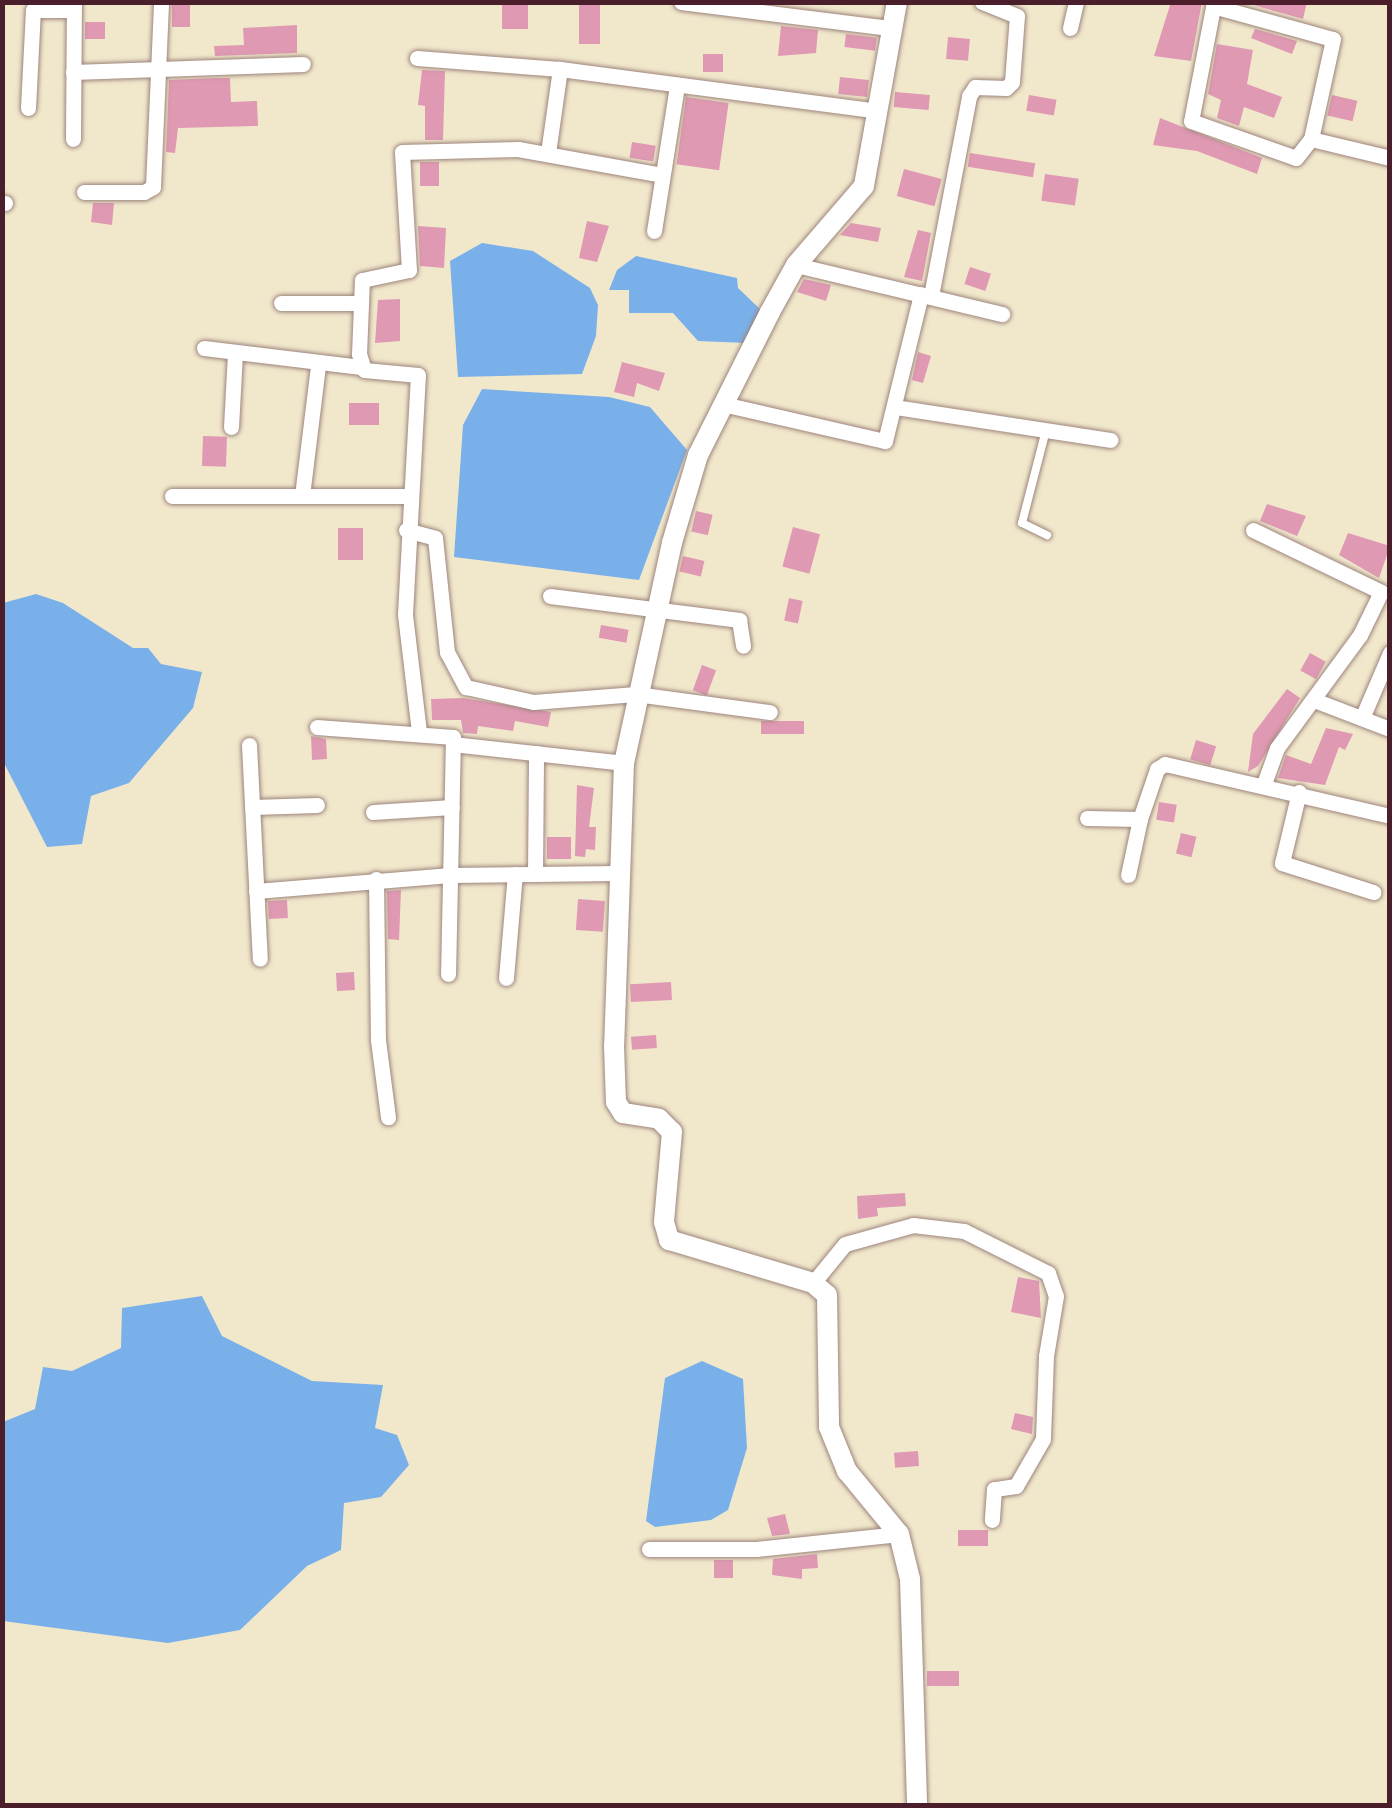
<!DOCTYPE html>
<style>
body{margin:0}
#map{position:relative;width:1392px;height:1808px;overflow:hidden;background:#f1e8cc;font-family:"Balsamiq Sans",sans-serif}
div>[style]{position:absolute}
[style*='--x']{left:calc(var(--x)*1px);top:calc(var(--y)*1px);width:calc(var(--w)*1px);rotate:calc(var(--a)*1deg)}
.water>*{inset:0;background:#7ab0e9}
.building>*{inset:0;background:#df99b3;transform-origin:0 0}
.roads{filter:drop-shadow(0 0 2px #9e847c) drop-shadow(0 0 2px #9e847c)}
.service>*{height:8px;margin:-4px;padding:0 4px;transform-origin:4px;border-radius:4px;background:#fff}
.minor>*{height:15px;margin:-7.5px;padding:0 7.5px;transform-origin:7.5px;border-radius:7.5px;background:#fff}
.tertiary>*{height:20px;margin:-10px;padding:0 10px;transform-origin:10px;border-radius:10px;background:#fff}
span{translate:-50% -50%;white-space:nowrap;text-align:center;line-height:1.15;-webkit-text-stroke:10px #fcf5e5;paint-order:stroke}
.frame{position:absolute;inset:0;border:5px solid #4a1f2b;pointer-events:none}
</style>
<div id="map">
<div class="water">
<i style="clip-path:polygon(482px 243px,533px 251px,590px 288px,598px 305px,596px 336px,582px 374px,458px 377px,450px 261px)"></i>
<i style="clip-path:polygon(636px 256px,737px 278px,738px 288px,762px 311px,747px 343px,698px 341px,673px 313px,629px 313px,629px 290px,609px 290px,617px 270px)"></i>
<i style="clip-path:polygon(482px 389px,609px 397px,650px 407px,687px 450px,639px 580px,454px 557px,463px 425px)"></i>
<i style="clip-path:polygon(36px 594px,63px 603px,133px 648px,148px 648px,161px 664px,202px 672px,193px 708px,129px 783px,91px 796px,82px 844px,47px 847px,3px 761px,3px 603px)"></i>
<i style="clip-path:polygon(202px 1296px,222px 1336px,312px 1381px,383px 1385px,375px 1428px,397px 1435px,409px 1465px,381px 1497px,344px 1503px,341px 1550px,307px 1566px,240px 1630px,168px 1643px,3px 1621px,3px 1422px,35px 1409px,43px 1367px,72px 1371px,121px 1348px,122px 1308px)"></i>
<i style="clip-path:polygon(702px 1361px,743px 1379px,747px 1448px,728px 1510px,711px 1520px,655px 1527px,646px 1521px,665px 1378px)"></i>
</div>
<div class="building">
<i style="left:172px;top:2px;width:18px;height:25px"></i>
<i style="left:502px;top:2px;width:26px;height:27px"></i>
<i style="left:579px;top:2px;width:21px;height:42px"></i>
<i style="clip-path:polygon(1171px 2px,1202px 2px,1191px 61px,1154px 56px)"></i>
<i style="clip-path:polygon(1243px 2px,1307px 2px,1303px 19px)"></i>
<i style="left:85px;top:22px;width:20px;height:17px"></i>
<i style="clip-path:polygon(297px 25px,297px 53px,215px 56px,214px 46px,244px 45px,243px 28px)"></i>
<i style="clip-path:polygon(781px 26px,818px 30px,816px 53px,778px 56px)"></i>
<i style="clip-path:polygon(1255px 29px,1297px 41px,1292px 54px,1251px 38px)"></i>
<i style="left:846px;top:34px;width:31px;height:13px;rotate:7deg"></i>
<i style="left:948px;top:37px;width:22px;height:22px;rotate:5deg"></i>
<i style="clip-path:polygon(1217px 44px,1253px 50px,1247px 84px,1282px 97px,1274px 118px,1244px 107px,1239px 126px,1217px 118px,1221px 100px,1208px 94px)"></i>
<i style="left:703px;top:54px;width:20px;height:18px"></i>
<i style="clip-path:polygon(422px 70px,445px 71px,443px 140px,425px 140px,425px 106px,418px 105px)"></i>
<i style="left:840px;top:77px;width:29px;height:17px;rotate:6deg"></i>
<i style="clip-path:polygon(215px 78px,230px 78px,231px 102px,257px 101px,258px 126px,178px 128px,175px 153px,166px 152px,169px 80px)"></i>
<i style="left:895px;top:92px;width:35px;height:15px;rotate:5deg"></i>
<i style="left:1029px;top:95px;width:28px;height:16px;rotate:10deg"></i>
<i style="left:1332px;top:95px;width:26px;height:21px;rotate:13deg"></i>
<i style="left:686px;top:97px;width:43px;height:68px;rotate:8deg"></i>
<i style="clip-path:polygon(1160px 118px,1262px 158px,1257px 174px,1197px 151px,1153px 145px)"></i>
<i style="left:632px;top:142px;width:24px;height:16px;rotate:9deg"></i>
<i style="left:970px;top:153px;width:66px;height:14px;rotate:9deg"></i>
<i style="left:439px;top:162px;width:24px;height:19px;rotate:90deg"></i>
<i style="left:904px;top:169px;width:39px;height:28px;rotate:15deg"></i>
<i style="left:1045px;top:174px;width:34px;height:27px;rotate:8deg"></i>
<i style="clip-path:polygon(93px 203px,114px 203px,112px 225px,91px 222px)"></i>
<i style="clip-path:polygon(587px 221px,609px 226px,597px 262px,579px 258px)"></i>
<i style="clip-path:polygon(851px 223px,881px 228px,878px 242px,840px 235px)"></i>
<i style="clip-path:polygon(418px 226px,446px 228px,444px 268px,420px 266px)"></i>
<i style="clip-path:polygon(918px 230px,931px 233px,922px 281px,904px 277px)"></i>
<i style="left:970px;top:267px;width:22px;height:18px;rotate:18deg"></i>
<i style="clip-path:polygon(804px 279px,831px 285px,826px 301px,797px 292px)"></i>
<i style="clip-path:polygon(400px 299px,400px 341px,375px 343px,378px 300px)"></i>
<i style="clip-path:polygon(918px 352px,931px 356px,923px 383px,912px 380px)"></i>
<i style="clip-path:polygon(622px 362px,665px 373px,659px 391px,637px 383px,634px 397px,614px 392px)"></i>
<i style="left:349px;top:403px;width:30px;height:22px"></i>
<i style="left:203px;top:436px;width:24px;height:30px;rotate:2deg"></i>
<i style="clip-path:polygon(1267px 504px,1306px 516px,1297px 536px,1260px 521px)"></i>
<i style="left:696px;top:511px;width:17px;height:21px;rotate:13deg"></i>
<i style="left:793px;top:527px;width:28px;height:41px;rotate:15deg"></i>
<i style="left:338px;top:528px;width:25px;height:32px"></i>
<i style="clip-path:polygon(1348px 533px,1390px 546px,1379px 578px,1339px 555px)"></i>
<i style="left:683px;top:556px;width:22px;height:16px;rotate:13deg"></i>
<i style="left:789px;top:598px;width:14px;height:23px;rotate:12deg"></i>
<i style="left:601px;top:625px;width:28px;height:13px;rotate:10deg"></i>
<i style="left:1310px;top:653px;width:18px;height:20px;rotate:29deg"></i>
<i style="left:702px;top:665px;width:15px;height:27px;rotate:20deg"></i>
<i style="clip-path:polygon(1287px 689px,1300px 698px,1258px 766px,1248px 772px,1253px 734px)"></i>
<i style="clip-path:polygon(463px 698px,551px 712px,548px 727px,515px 721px,513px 731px,478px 726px,477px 734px,463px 733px,461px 720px,432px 720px,431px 699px)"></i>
<i style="left:804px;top:721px;width:13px;height:43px;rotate:90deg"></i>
<i style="clip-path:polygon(1326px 728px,1353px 734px,1345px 750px,1339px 747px,1325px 785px,1278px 778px,1286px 755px,1311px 764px)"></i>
<i style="clip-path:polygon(311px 736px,326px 739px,327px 759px,312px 760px)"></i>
<i style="left:1196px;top:740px;width:21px;height:20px;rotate:17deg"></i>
<i style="clip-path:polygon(577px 785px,594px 788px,589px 827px,596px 827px,595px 850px,586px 849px,585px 857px,575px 856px)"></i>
<i style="left:1159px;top:802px;width:18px;height:18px;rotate:9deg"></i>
<i style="left:1181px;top:833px;width:16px;height:21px;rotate:14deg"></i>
<i style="left:547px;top:837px;width:24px;height:22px"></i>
<i style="clip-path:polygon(401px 890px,399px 940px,388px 939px,387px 891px)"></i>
<i style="left:578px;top:899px;width:27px;height:31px;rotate:4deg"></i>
<i style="left:287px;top:900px;width:18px;height:19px;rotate:87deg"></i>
<i style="left:354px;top:972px;width:18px;height:18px;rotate:87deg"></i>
<i style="left:671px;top:982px;width:18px;height:41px;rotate:87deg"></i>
<i style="left:656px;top:1035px;width:13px;height:25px;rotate:86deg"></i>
<i style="clip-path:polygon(905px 1193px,906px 1206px,877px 1208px,878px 1216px,858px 1219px,857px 1196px)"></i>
<i style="clip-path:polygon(1018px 1277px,1039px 1281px,1041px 1318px,1011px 1312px)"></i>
<i style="clip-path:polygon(1015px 1413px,1033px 1417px,1032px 1434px,1011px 1429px)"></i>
<i style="left:918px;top:1451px;width:15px;height:24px;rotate:86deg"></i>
<i style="clip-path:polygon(785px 1514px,790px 1534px,772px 1536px,767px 1518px)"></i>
<i style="left:958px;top:1530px;width:30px;height:16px"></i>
<i style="clip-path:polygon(817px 1554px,818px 1568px,802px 1569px,802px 1579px,772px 1575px,773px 1559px)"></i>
<i style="left:714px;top:1560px;width:19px;height:18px"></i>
<i style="left:959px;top:1671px;width:15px;height:32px;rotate:90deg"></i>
</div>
<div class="roads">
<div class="service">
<i style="--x:1046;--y:430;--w:96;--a:104.5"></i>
<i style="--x:1022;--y:523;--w:28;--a:26"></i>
</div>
<div class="minor">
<i style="--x:681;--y:2;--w:210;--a:7.1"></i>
<i style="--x:1214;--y:2;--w:121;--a:100.9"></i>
<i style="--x:1191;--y:121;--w:111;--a:19.4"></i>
<i style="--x:1296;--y:158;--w:24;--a:-52"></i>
<i style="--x:1311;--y:139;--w:81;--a:13.5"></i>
<i style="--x:1213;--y:6;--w:124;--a:15.4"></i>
<i style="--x:1333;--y:39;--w:102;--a:102.4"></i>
<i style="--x:1070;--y:28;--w:27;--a:-77"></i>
<i style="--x:417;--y:58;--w:143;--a:4.4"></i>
<i style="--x:560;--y:69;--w:321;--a:7.5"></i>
<i style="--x:73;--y:72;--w:230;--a:-2"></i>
<i style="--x:28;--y:108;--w:98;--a:-87.1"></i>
<i style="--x:33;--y:10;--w:40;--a:0"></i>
<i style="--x:73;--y:139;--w:136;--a:-89.6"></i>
<i style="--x:548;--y:153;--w:85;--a:-81.9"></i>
<i style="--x:84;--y:192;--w:60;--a:0"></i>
<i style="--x:144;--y:192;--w:10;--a:-29"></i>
<i style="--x:153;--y:187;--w:185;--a:-87.5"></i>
<i style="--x:2;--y:203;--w:3;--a:0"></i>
<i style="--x:654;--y:231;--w:148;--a:-81"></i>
<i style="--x:796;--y:265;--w:212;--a:13.4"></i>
<i style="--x:931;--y:296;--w:204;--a:-79.2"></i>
<i style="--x:969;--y:96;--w:11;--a:-56"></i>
<i style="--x:975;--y:87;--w:31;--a:2"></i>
<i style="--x:1006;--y:88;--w:8;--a:-45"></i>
<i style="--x:1012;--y:82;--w:66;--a:-85.7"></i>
<i style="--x:1017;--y:16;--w:38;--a:-158"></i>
<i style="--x:281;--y:303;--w:80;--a:0"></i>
<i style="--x:204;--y:348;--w:158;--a:6.9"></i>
<i style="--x:723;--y:404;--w:166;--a:12.9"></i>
<i style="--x:885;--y:441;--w:151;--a:-76.2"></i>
<i style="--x:895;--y:407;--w:218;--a:8.7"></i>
<i style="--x:231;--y:427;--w:73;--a:-86.9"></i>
<i style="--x:172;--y:496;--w:237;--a:0"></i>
<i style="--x:302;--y:496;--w:132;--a:-83"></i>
<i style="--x:406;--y:530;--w:30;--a:15"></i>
<i style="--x:435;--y:538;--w:115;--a:84"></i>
<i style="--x:447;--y:652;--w:40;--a:62"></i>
<i style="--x:466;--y:687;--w:69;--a:12.6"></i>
<i style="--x:533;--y:702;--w:103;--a:-4.4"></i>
<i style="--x:636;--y:694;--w:135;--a:7.7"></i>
<i style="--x:1253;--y:530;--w:142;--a:25.8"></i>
<i style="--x:1381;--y:592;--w:48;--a:116"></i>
<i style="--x:1360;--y:635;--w:140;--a:126.3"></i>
<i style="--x:1277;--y:748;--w:37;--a:110"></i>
<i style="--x:550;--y:596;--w:191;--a:7.2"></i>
<i style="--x:739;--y:620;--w:26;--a:81"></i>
<i style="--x:1314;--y:700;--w:81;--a:20.9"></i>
<i style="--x:1362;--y:718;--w:71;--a:-66.7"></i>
<i style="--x:317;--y:727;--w:136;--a:4.2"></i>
<i style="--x:453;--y:737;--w:237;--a:91.2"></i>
<i style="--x:419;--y:732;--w:119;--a:-96.8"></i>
<i style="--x:405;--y:614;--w:239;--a:-86.9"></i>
<i style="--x:418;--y:375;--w:54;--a:-174.7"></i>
<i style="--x:364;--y:370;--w:17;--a:-107"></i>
<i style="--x:359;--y:354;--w:74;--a:-87.7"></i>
<i style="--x:362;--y:280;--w:48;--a:-12"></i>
<i style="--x:409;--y:270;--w:118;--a:-93.4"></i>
<i style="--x:402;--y:152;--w:116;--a:-1.5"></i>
<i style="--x:518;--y:149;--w:146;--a:10.2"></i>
<i style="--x:453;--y:744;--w:172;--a:6.3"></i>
<i style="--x:249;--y:745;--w:214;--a:87.1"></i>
<i style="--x:1299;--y:792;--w:73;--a:103.5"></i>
<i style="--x:1282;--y:863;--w:96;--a:17.7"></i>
<i style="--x:252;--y:807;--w:65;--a:-1.8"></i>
<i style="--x:373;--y:812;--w:79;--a:-3.6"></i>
<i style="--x:1087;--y:818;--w:53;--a:1.1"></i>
<i style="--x:1140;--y:819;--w:53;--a:-71.2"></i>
<i style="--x:1157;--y:769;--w:9;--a:-32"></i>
<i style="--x:1165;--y:764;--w:231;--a:13"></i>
<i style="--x:535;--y:874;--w:121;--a:-89.5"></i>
<i style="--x:1128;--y:875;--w:57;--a:-77.9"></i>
<i style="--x:376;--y:879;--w:161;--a:89.3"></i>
<i style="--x:378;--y:1040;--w:78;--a:82.6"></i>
<i style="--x:256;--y:891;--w:195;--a:-4.7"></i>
<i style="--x:450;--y:875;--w:167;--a:-0.7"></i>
<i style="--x:506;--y:978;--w:104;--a:-85.1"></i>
<i style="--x:813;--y:1283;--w:50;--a:-50.6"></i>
<i style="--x:845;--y:1244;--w:71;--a:-15.6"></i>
<i style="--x:913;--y:1225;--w:51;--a:6.7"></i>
<i style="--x:964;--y:1231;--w:94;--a:26.6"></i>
<i style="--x:1048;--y:1273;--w:24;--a:71"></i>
<i style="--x:1056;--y:1296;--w:61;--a:99.5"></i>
<i style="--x:1046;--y:1356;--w:83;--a:92.1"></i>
<i style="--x:1043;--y:1439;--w:54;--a:119.9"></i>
<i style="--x:1016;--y:1486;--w:22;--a:172"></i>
<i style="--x:994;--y:1489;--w:31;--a:94"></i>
<i style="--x:649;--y:1549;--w:107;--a:0"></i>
<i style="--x:756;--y:1549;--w:144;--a:-6"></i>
</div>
<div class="tertiary">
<i style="--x:897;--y:2;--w:187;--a:100.2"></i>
<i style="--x:864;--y:186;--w:104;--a:130.7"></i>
<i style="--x:796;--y:265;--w:54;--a:119"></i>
<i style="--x:770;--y:312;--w:160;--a:116.7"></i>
<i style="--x:698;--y:455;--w:92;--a:106.5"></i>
<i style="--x:672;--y:543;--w:225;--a:102.3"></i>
<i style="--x:624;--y:763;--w:283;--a:92"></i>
<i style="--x:614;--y:1046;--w:56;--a:88"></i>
<i style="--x:616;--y:1102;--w:13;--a:58"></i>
<i style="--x:623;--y:1113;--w:36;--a:9"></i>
<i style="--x:659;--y:1119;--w:18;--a:45"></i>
<i style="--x:672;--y:1132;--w:90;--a:95.1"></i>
<i style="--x:664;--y:1222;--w:19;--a:74"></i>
<i style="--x:669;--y:1240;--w:150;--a:16.6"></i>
<i style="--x:813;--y:1283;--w:18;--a:41"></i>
<i style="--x:827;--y:1295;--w:132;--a:89.1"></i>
<i style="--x:829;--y:1427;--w:48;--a:67.8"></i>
<i style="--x:847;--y:1471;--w:82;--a:50.5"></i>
<i style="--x:899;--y:1534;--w:46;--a:76.3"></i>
<i style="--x:910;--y:1579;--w:227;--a:88.2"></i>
</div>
</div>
<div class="frame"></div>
</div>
